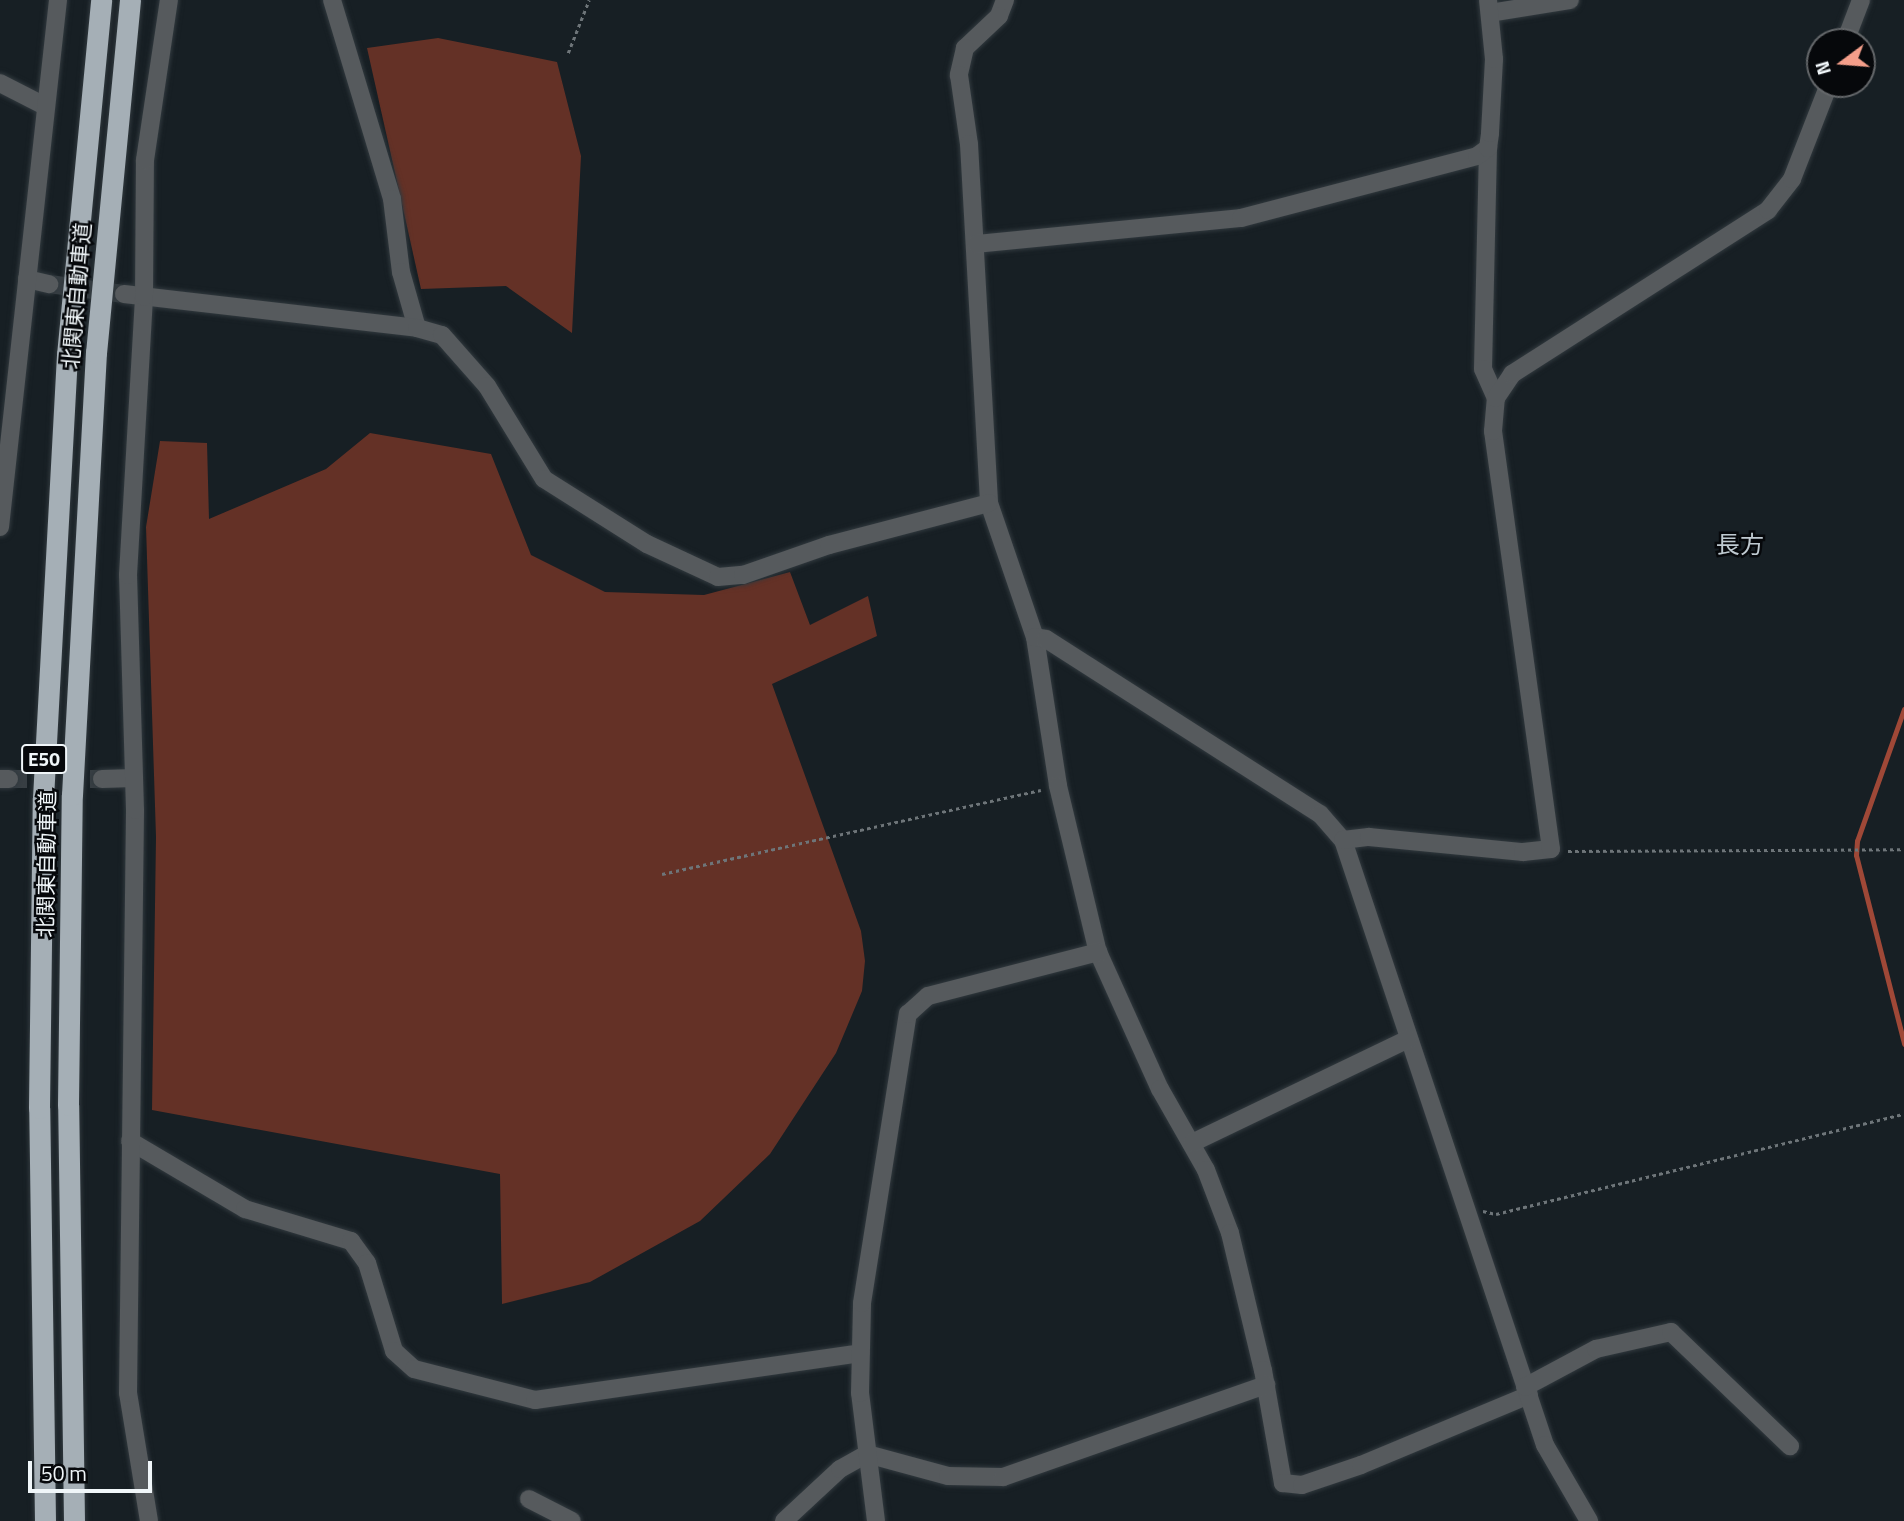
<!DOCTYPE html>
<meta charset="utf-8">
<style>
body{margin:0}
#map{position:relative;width:1904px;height:1521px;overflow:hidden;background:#171f24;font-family:"Titillium Web","Noto Sans JP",sans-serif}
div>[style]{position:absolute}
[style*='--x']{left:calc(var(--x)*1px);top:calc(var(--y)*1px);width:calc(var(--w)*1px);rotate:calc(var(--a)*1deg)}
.green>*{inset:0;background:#643126}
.stream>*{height:5px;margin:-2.5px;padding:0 2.5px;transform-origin:2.5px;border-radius:2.5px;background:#9f4837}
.street-tunnel>*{height:18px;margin-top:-9px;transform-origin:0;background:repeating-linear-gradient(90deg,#383f44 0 18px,transparent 0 27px)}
.path>*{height:2.5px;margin-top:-1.25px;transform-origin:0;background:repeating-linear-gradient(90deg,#6e7579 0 3.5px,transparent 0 7px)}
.roads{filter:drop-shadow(0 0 2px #31393e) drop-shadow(0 0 2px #31393e)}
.street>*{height:18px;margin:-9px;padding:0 9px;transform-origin:9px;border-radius:9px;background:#565a5d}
.highway>*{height:21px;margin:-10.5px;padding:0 10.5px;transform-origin:10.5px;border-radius:10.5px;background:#a5afb6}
span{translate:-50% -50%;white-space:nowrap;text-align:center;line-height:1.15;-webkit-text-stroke:5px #06080b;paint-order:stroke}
.shield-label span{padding:2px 5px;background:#06080b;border:2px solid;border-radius:5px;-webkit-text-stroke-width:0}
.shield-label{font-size:19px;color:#f0f6f9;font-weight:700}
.street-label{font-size:21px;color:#f0f6f9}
.quarter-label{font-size:24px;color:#bfcad1}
.north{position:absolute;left:1806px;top:28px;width:70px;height:70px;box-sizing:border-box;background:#06080b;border:2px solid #64676a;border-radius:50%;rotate:254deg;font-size:19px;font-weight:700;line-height:28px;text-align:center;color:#f0f6f9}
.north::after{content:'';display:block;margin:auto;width:24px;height:32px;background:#f49e8a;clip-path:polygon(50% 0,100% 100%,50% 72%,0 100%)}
.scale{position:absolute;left:28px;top:1461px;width:124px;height:32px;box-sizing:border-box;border:4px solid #f0f6f9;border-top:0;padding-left:9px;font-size:21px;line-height:24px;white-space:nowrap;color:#f0f6f9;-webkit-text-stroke:5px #06080b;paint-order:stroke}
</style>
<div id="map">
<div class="green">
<i style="clip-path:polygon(438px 38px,557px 62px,581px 156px,572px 333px,506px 286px,421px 289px,367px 48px)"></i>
<i style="clip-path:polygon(370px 433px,491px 454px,531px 555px,605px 592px,704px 595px,790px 572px,810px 625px,868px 596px,877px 636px,772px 684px,861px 931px,865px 961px,862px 991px,836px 1053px,770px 1154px,700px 1221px,590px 1282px,502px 1304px,500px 1174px,152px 1110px,156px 837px,146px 527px,160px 441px,207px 443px,209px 519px,326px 469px)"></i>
</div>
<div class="stream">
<i style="--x:1904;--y:709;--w:140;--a:109.6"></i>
<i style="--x:1857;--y:841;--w:14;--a:94"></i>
<i style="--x:1856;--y:855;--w:195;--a:75.7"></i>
</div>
<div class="street-tunnel">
<i style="--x:49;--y:284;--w:76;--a:7.6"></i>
<i style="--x:9;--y:779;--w:93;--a:0"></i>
</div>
<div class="path">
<i style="--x:568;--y:53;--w:57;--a:-68.4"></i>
<i style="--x:1568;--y:851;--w:336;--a:-0.3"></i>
<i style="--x:662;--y:874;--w:388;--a:-12.5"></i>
<i style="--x:1483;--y:1211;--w:13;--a:13"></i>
<i style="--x:1496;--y:1214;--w:418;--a:-13.8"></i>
</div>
<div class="roads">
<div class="street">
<i style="--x:332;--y:0;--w:208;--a:73.2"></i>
<i style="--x:392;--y:199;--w:74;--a:83"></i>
<i style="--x:401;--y:272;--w:58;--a:74.1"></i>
<i style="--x:1005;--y:0;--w:17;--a:111"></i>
<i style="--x:999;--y:16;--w:47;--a:136.7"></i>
<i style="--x:965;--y:48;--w:28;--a:103"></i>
<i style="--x:959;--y:75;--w:70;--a:81.8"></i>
<i style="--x:969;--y:144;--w:360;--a:86.8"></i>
<i style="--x:989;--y:503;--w:142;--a:71.1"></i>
<i style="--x:1035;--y:637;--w:151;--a:81.2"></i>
<i style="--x:1058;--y:786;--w:171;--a:76.5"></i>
<i style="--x:1098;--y:952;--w:150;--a:65.7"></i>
<i style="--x:1160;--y:1089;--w:93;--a:60.4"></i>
<i style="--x:1206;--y:1170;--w:67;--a:69.1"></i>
<i style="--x:1230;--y:1233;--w:141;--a:76.5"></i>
<i style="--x:1263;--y:1370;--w:115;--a:80"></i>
<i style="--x:1283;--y:1483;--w:19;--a:6"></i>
<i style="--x:1302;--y:1485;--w:62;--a:-18.7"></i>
<i style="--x:1361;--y:1465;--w:182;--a:-22.6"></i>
<i style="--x:1490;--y:13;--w:81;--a:-9.2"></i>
<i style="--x:1845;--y:42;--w:45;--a:-69.1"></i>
<i style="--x:0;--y:83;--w:48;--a:27.1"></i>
<i style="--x:1488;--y:148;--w:221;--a:91.3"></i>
<i style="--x:1483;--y:369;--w:32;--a:66"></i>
<i style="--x:976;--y:244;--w:266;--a:-5.6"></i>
<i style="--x:1241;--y:218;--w:244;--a:-14.7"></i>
<i style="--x:1477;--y:156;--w:14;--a:-36"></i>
<i style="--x:1488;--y:148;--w:15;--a:-82"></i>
<i style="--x:1490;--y:133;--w:74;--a:-86.9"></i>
<i style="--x:1494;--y:59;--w:59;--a:-95.8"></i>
<i style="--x:27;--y:279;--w:23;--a:13"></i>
<i style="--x:124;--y:294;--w:295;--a:6.6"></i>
<i style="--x:417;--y:328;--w:26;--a:16"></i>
<i style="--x:442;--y:335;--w:68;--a:48.6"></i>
<i style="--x:487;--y:386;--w:109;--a:58.5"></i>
<i style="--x:544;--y:479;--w:122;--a:32.3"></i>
<i style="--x:647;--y:544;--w:78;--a:24.9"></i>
<i style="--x:718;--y:577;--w:25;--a:-5"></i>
<i style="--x:743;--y:575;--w:91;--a:-19.2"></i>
<i style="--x:829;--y:545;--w:165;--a:-14.7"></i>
<i style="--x:0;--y:527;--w:530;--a:-83.72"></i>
<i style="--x:1035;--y:637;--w:11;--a:10"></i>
<i style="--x:1046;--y:639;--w:325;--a:32.6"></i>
<i style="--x:1320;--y:814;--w:35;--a:49"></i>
<i style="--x:1343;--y:840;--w:638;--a:71.54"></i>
<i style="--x:1545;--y:1445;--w:88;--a:59.9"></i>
<i style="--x:0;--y:779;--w:9;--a:0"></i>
<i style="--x:102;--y:779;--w:32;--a:-2"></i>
<i style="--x:1343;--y:840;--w:26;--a:-7"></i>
<i style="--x:1369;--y:837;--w:155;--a:5.6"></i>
<i style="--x:1523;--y:852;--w:28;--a:-6"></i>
<i style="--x:1551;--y:849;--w:422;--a:-97.9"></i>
<i style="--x:1493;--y:431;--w:33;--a:-85"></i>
<i style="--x:1496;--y:398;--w:29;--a:-56"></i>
<i style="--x:1512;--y:374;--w:304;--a:-32.6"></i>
<i style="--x:1768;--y:210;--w:39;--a:-52"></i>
<i style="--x:1792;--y:179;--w:102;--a:-68.7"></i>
<i style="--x:130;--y:1141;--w:134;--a:30.6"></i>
<i style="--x:245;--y:1209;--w:111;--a:16.8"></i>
<i style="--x:351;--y:1241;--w:27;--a:54"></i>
<i style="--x:367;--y:1263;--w:92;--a:72.9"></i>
<i style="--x:394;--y:1351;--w:27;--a:42"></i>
<i style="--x:414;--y:1369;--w:125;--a:14.4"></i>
<i style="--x:535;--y:1400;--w:329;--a:-8.2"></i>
<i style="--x:1192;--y:1143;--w:240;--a:-25.7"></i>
<i style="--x:1525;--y:1387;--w:81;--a:-28.2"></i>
<i style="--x:1596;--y:1349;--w:77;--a:-12.8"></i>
<i style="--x:1671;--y:1332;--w:165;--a:43.8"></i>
<i style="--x:529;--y:1499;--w:48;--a:27.1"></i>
<i style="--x:149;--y:1521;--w:130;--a:-99.3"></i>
<i style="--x:128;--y:1393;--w:583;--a:-89.31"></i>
<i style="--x:135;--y:810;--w:235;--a:-91.7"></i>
<i style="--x:128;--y:575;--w:278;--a:-86.7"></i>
<i style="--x:144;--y:297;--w:137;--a:-89.6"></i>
<i style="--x:145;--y:160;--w:162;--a:-81.5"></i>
<i style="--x:784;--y:1521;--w:76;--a:-42.9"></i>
<i style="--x:840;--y:1469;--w:31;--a:-29"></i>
<i style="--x:867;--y:1454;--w:84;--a:15.2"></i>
<i style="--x:948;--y:1476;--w:55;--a:1"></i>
<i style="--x:1003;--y:1477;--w:279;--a:-19.3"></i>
<i style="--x:876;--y:1521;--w:129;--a:-97.1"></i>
<i style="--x:860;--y:1393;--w:90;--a:-88.7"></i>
<i style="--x:862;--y:1303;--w:293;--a:-81"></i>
<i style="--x:908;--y:1014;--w:27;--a:-42"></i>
<i style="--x:928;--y:996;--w:176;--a:-14.5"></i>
</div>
<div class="highway">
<i style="--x:45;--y:1521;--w:413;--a:-90.8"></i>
<i style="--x:39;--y:1108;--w:310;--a:-89.3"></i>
<i style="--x:43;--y:798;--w:444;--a:-86.9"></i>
<i style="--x:67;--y:355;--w:357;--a:-84.5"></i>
<i style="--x:74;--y:1521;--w:416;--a:-90.8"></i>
<i style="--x:68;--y:1105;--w:310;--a:-89.3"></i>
<i style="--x:72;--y:795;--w:443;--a:-86.9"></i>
<i style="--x:96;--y:353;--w:355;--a:-84.5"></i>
</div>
</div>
<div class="shield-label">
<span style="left:44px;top:759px">E50</span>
</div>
<div class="street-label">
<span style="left:76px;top:296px;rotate:-85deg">北関東自動車道</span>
<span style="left:46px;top:864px;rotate:-89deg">北関東自動車道</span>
</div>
<div class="quarter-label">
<span style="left:1740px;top:545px">長方</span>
</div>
<div class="north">N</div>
<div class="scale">50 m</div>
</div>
